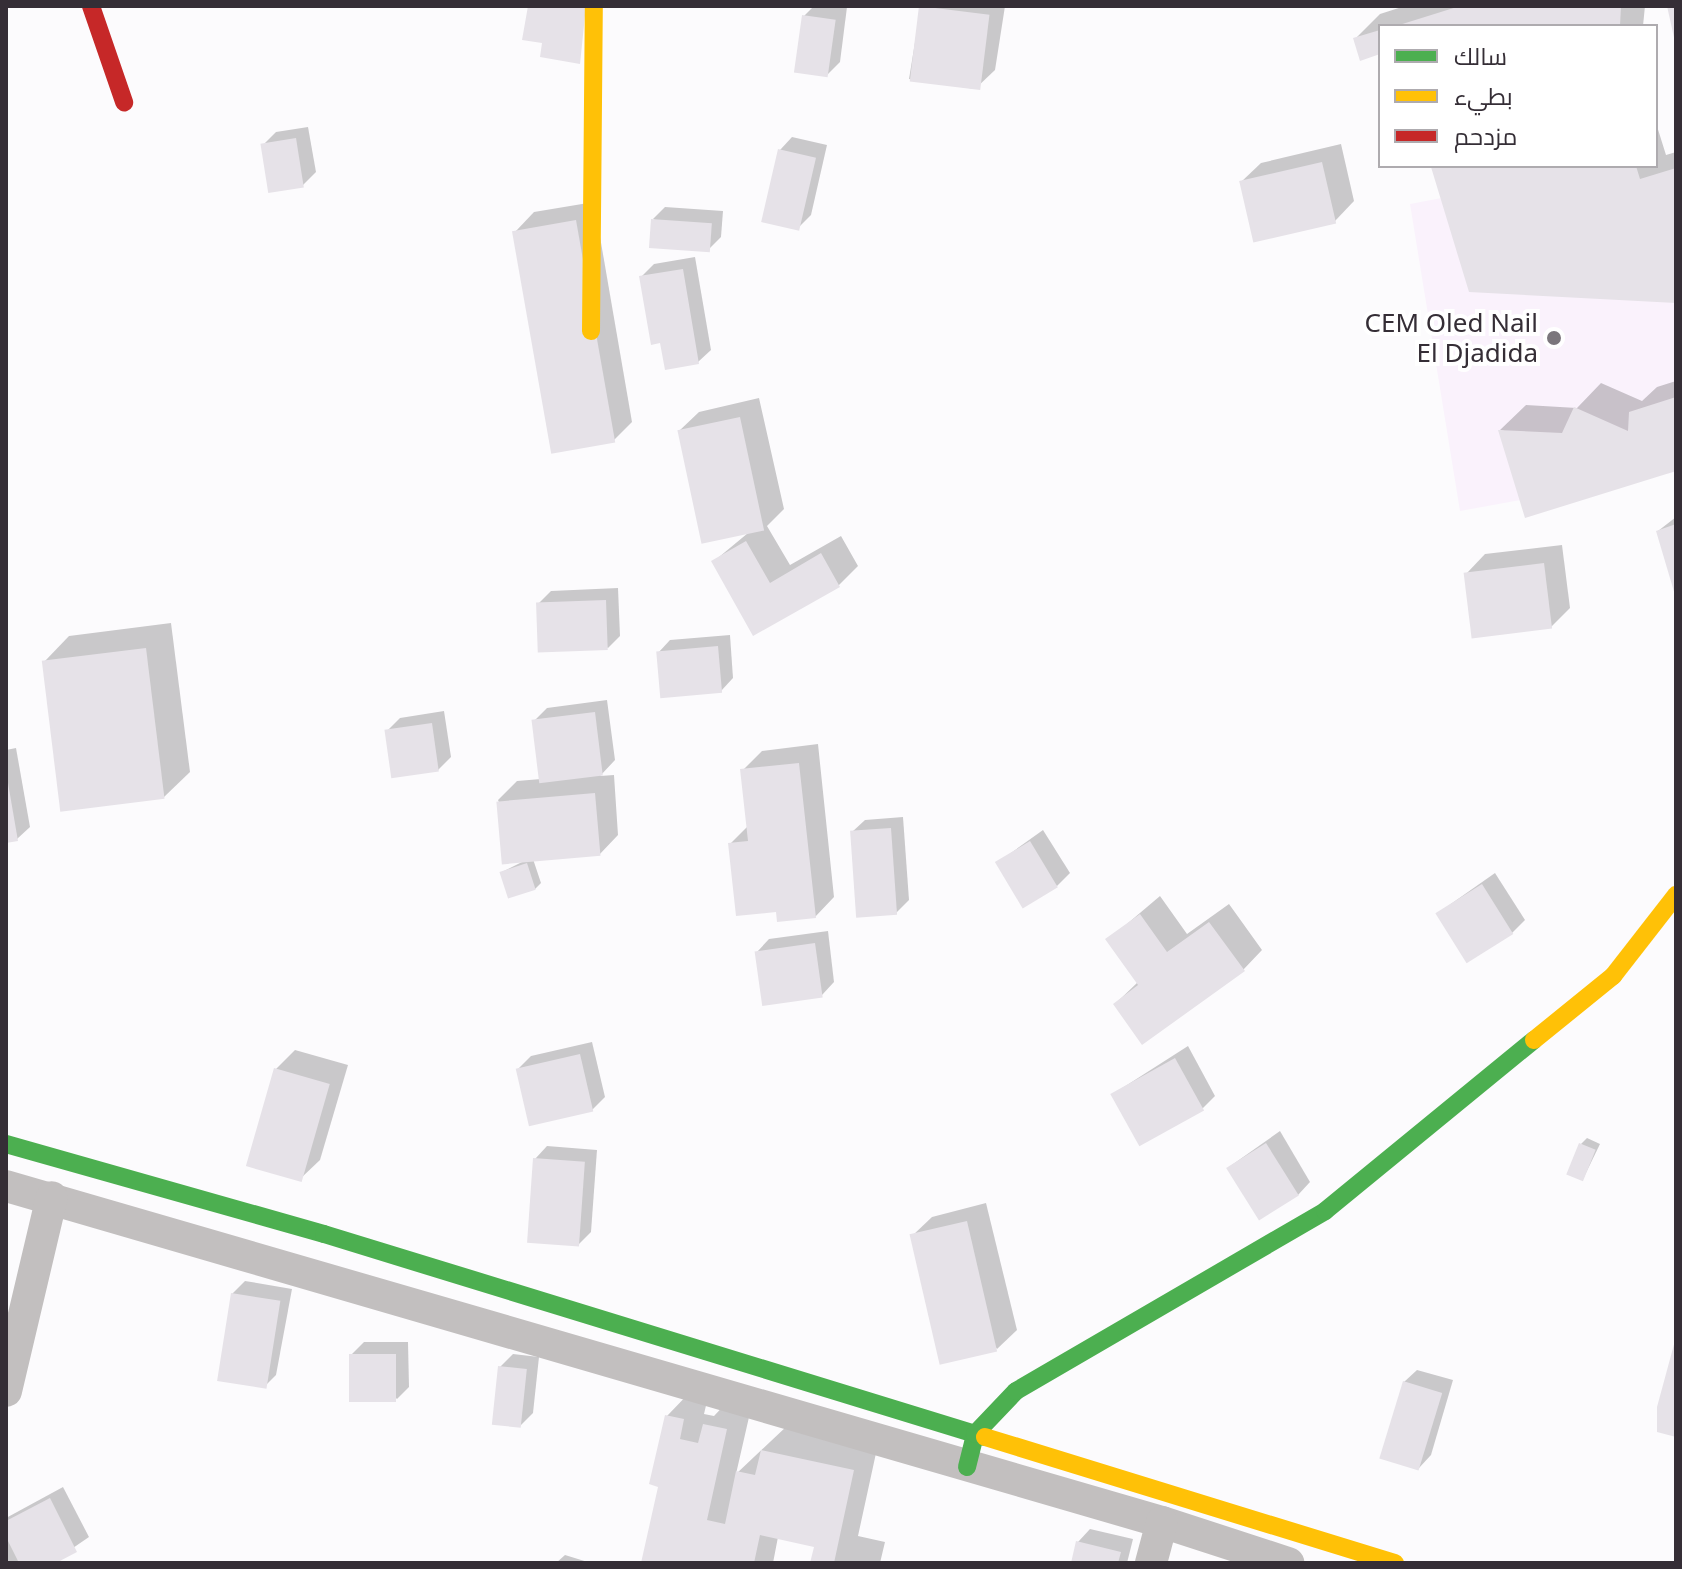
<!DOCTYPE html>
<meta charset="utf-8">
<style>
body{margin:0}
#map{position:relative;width:1682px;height:1569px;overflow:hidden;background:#fcfbfd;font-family:"Noto Sans",Cairo,sans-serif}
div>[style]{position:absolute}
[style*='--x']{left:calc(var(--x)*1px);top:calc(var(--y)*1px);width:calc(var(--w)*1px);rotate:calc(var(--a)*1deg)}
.built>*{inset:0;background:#faf2fc}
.shadow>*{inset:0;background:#0003}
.building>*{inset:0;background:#e6e2e8;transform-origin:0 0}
.street>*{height:32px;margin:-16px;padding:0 16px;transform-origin:16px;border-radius:16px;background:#c2bfbf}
.fast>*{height:18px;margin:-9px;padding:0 9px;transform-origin:9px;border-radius:9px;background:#4caf50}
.slow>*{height:18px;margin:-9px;padding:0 9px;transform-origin:9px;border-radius:9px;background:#ffc107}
.jam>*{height:18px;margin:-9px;padding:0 9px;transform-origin:9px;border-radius:9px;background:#c62828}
.dots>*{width:22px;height:22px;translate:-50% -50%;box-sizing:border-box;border:4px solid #fff;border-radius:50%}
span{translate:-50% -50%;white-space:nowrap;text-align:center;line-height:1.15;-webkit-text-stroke:8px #fff;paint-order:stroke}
.poi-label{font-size:26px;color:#352e36}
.right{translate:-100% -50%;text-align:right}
.frame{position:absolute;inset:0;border:8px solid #352e36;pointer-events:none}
.legend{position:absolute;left:1378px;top:24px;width:280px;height:144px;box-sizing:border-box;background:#fff;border:2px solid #aeabaf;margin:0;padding:10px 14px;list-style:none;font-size:24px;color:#352e36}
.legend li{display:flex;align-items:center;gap:16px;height:40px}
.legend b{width:40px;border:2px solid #aeabaf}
</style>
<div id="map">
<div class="built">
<i style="clip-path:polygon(1610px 166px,1618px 166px,1642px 187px,1676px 180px,1676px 472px,1460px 511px,1410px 204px)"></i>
</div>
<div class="shadow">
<i style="clip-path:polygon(814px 6px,847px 7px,840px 62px,827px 75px,804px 16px)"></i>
<i style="clip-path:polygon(921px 6px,1005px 6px,995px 70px,975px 89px,909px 79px)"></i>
<i style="clip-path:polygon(1405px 6px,1645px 6px,1643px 26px,1380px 26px,1380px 52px,1355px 39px,1380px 14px)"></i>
<i style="clip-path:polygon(1656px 123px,1666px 155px,1676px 152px,1676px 301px,1433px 168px,1656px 166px)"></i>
<i style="clip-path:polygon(308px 127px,316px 172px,303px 185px,263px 145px,276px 132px)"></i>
<i style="clip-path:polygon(792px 137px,827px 145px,811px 215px,798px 228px,780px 150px)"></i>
<i style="clip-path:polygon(1341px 144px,1354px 201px,1335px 221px,1241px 182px,1261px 163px)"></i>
<i style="clip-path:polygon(594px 202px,632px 422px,613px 441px,515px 232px,534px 212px)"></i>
<i style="clip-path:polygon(665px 207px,723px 211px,721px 237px,708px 250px,653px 219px)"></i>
<i style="clip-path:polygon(695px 257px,711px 350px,698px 362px,662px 341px,641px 277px,654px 264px)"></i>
<i style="clip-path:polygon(1676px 381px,1676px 469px,1500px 430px,1526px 405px,1577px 408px,1601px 383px,1642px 401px,1657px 387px)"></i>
<i style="clip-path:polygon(759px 398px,784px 509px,767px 526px,790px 565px,841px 536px,858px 566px,839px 585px,754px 633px,713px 562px,748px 533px,679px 431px,699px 412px)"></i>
<i style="clip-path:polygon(1676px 517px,1676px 591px,1658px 531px)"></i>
<i style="clip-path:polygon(1562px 545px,1570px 608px,1551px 627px,1466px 574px,1485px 554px)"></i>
<i style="clip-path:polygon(618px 588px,620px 636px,608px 648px,538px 604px,551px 591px)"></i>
<i style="clip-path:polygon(171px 623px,190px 772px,164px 797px,44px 662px,69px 636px)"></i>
<i style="clip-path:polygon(730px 635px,733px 678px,721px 691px,658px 653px,670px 640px)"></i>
<i style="clip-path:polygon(607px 700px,615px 760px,600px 776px,614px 775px,618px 835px,599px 855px,533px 859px,541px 883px,535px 889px,502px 872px,524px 861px,498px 800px,517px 781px,541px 779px,534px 721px,547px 708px)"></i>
<i style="clip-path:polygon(444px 711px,451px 757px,438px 770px,387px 731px,400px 718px)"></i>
<i style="clip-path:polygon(818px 744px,834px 897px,815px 917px,778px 910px,730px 844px,748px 826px,743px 770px,762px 751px)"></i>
<i style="clip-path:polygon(16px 748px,30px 827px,17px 839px,6px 841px,6px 750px)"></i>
<i style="clip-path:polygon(903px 817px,909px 900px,896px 913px,852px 832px,865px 820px)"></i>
<i style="clip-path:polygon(1043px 830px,1070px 873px,1057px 886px,997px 863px)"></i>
<i style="clip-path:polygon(1495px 873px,1525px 920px,1512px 933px,1438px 913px)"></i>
<i style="clip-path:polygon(1160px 896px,1187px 934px,1229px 904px,1262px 950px,1243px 970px,1115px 1004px,1138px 982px,1108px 940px)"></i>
<i style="clip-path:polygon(828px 931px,834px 982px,822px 995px,757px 952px,769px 939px)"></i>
<i style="clip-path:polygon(592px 1042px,605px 1097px,592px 1110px,518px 1069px,531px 1056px)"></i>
<i style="clip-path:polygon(1188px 1046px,1215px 1096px,1203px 1108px,1113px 1094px)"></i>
<i style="clip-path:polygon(295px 1050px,348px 1065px,320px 1160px,300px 1179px,276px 1069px)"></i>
<i style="clip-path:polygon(1280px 1131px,1310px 1182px,1298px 1195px,1229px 1167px)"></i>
<i style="clip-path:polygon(1587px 1138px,1600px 1144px,1583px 1179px,1581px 1144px)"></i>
<i style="clip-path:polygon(547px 1146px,597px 1150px,591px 1232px,578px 1245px,535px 1159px)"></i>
<i style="clip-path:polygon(986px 1203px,1017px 1330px,997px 1349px,912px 1236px,932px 1217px)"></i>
<i style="clip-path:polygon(245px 1281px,292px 1289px,276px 1375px,264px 1387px,232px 1294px)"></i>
<i style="clip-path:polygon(364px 1342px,408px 1342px,409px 1387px,397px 1399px,351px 1355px)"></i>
<i style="clip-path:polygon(513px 1354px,539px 1357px,533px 1413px,520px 1426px,500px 1367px)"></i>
<i style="clip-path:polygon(1417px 1370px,1453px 1380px,1431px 1455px,1419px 1468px,1404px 1382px)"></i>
<i style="clip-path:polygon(692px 1390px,709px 1393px,704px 1414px,714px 1416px,730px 1399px,752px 1404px,736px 1474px,788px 1425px,878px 1444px,858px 1536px,885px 1542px,880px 1563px,812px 1563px,816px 1545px,778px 1537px,773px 1563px,643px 1563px,660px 1485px,667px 1416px)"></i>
<i style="clip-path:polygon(63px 1487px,89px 1537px,51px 1563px,6px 1563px,6px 1518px)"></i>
<i style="clip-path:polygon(1090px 1529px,1133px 1539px,1127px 1563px,1073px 1563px,1078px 1542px)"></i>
<i style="clip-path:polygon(565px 1555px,591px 1563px,556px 1563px)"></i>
</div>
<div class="building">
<i style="clip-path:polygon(528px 6px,586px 6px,580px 64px,540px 57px,542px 43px,522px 40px)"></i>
<i style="left:919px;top:6px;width:71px;height:76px;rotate:7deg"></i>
<i style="clip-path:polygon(1460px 6px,1621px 6px,1620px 26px,1396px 26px)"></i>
<i style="clip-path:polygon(1667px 6px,1676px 6px,1676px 42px,1675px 42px)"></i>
<i style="left:802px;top:15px;width:34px;height:58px;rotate:8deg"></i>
<i style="clip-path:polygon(1380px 30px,1380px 54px,1360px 61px,1353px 38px)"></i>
<i style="left:296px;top:138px;width:50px;height:36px;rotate:81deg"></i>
<i style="left:778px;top:149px;width:39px;height:75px;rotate:13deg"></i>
<i style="left:1322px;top:162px;width:63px;height:85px;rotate:77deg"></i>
<i style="clip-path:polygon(1636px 166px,1640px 179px,1676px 168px,1676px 303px,1469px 292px,1431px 167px)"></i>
<i style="left:651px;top:219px;width:61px;height:29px;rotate:4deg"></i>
<i style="left:576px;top:220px;width:226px;height:65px;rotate:80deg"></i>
<i style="clip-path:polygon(683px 269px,699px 364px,665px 370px,660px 343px,651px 345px,639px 276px)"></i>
<i style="clip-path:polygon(1676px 397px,1676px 471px,1525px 518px,1498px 430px,1562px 433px,1574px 407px,1628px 431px,1629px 412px)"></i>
<i style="left:740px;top:417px;width:116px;height:64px;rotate:78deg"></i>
<i style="clip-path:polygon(1676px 524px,1676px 595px,1675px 595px,1656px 531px)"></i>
<i style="clip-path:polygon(746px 541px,770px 583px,821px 553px,840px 587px,753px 636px,711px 561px)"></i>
<i style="left:1544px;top:563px;width:66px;height:81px;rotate:83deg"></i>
<i style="left:606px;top:600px;width:50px;height:70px;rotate:88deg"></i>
<i style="left:718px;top:646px;width:47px;height:62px;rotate:85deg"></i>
<i style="left:146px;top:648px;width:152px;height:105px;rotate:83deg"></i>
<i style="left:595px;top:712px;width:64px;height:64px;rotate:83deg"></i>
<i style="left:432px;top:723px;width:49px;height:48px;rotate:82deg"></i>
<i style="clip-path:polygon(799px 763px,816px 918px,777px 922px,776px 912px,736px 916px,728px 843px,748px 841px,740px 769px)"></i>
<i style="clip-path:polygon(8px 783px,18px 841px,6px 843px,6px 784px)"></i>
<i style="left:595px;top:793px;width:63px;height:99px;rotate:85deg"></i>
<i style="left:891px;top:828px;width:87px;height:41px;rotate:86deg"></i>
<i style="left:1030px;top:841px;width:54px;height:41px;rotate:59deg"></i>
<i style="left:527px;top:863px;width:28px;height:29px;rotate:72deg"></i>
<i style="left:1482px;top:884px;width:59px;height:55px;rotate:58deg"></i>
<i style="clip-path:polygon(1140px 914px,1167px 952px,1209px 922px,1245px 971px,1142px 1045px,1113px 1004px,1138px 985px,1105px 939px)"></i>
<i style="left:815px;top:943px;width:55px;height:61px;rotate:82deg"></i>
<i style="left:580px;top:1054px;width:59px;height:66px;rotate:77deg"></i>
<i style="left:1175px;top:1058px;width:60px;height:74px;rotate:61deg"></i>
<i style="left:274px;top:1068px;width:58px;height:102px;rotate:16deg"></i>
<i style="left:1266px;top:1143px;width:62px;height:47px;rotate:58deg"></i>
<i style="left:1579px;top:1143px;width:18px;height:34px;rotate:22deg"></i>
<i style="left:533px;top:1158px;width:52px;height:85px;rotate:4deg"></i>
<i style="left:967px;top:1221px;width:134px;height:59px;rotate:77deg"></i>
<i style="left:231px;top:1293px;width:50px;height:89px;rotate:9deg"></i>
<i style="clip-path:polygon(1676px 1337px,1676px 1437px,1657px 1432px,1657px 1407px)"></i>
<i style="left:349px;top:1354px;width:47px;height:48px"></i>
<i style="left:498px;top:1366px;width:29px;height:59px;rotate:6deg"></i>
<i style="left:1403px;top:1381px;width:41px;height:81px;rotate:17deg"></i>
<i style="clip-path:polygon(665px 1415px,684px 1419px,680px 1439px,698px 1443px,703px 1424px,727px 1429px,707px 1520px,725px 1524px,736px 1471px,755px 1475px,761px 1450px,854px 1470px,834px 1563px,810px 1563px,814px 1547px,760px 1535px,754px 1563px,641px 1563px,658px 1487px,649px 1484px)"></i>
<i style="clip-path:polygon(50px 1498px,77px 1552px,56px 1563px,19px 1563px,6px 1537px,6px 1521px)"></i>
<i style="clip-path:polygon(1076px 1541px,1121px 1552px,1118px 1563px,1071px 1563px)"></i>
</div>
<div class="street">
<i style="--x:6;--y:1186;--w:1204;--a:16.21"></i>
<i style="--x:1162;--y:1522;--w:133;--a:18"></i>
<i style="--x:6;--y:1391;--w:199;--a:-76.7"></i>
<i style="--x:1151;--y:1563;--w:42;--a:-75"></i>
</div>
<div class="fast">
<i style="--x:6;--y:1144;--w:330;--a:15.8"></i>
<i style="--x:324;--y:1234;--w:691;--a:17.07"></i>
<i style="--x:967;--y:1467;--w:34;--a:-76"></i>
<i style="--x:975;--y:1434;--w:59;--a:-46.4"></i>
<i style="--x:1016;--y:1391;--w:358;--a:-30.2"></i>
<i style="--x:1325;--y:1211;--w:270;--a:-39.3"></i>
</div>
<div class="slow">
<i style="--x:591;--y:331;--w:325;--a:-89.5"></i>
<i style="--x:1534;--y:1040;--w:102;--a:-39"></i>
<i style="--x:1613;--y:976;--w:103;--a:-52.1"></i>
<i style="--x:985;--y:1437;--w:429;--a:17.1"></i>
</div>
<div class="jam">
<i style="--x:91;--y:6;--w:102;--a:71"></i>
</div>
<div class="dots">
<i style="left:1554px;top:338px;background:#7b767c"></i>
</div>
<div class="poi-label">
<span class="right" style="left:1538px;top:338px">CEM Oled Nail<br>El Djadida</span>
</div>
<div class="frame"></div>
<ul class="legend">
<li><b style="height:10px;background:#4caf50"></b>سالك</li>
<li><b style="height:10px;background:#ffc107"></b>بطيء</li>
<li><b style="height:10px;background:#c62828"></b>مزدحم</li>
</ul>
</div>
